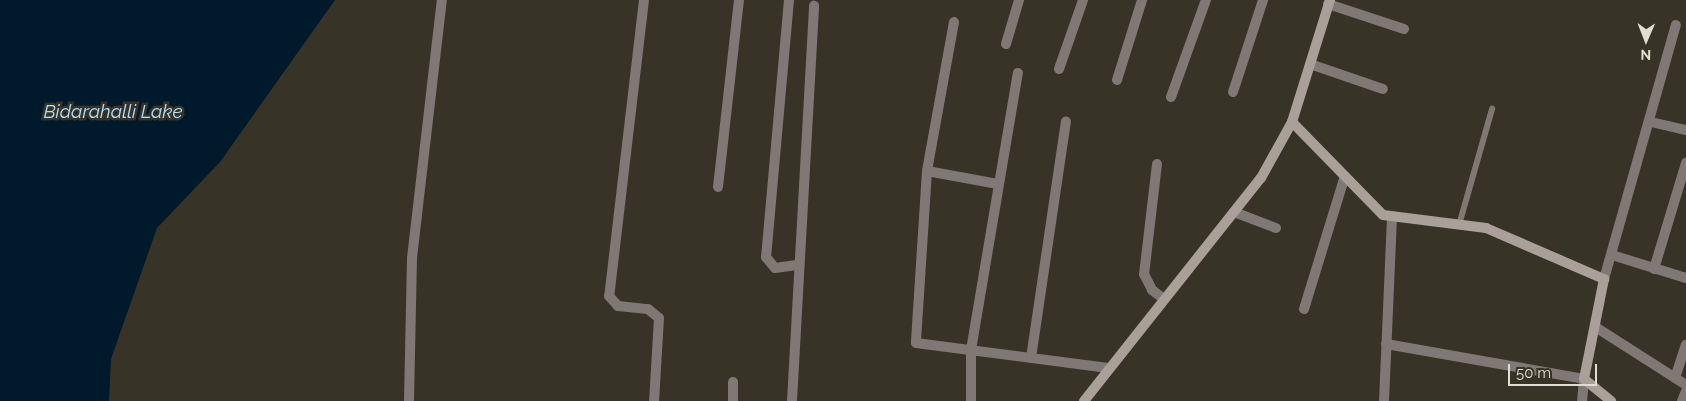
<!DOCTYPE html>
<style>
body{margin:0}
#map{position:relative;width:1686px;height:401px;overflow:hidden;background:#373326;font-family:Raleway,sans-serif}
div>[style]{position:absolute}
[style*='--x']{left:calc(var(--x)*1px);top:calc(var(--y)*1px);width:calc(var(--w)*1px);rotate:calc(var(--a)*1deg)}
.water>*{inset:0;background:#001a2c}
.lane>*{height:6px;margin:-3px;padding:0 3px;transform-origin:3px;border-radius:3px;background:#7f7875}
.street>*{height:10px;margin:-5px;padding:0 5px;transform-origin:5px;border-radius:5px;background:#7f7875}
.secondary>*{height:10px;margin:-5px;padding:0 5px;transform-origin:5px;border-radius:5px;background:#aa9f99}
span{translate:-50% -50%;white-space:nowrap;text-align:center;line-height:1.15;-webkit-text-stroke:5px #373326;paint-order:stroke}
.water-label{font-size:19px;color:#b2dffe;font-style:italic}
.north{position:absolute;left:1621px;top:15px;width:50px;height:50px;-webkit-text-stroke:4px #373326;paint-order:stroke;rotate:181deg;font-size:14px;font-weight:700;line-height:20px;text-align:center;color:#e0ddd5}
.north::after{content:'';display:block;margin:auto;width:18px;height:22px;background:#e0ddd5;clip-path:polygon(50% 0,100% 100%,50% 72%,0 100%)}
.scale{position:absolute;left:1508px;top:364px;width:89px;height:22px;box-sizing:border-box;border:2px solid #e0ddd5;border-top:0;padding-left:6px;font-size:15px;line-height:18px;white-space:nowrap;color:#e0ddd5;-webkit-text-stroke:4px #373326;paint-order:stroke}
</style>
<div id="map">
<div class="water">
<i style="clip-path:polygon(0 0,335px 0,220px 162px,157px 228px,111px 359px,109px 401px,0 401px)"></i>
</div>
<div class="lane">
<i style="--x:1459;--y:225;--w:121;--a:-74.1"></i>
</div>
<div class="street">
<i style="--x:644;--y:0;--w:298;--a:96.7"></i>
<i style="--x:609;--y:296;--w:13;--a:48"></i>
<i style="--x:618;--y:306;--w:30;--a:6"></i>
<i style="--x:648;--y:309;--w:14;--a:39"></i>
<i style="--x:659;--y:318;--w:83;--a:93.4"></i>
<i style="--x:789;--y:0;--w:258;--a:95.1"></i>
<i style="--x:766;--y:257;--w:14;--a:51"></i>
<i style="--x:775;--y:268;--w:22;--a:-8"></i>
<i style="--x:1328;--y:4;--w:80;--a:18.2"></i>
<i style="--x:954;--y:22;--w:151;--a:100.3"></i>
<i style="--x:927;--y:171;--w:172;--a:93.7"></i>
<i style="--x:916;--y:343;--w:194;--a:7.4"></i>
<i style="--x:1006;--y:44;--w:46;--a:-73.5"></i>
<i style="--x:1310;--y:64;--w:77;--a:18.9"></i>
<i style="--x:1059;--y:69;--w:73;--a:-70.8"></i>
<i style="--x:1117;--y:80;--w:84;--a:-72.6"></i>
<i style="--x:1233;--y:92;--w:97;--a:-71.9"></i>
<i style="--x:1171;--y:97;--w:103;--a:-70.2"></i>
<i style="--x:1651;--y:122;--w:36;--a:13"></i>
<i style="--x:1157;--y:164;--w:111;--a:96.7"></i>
<i style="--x:1144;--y:274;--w:18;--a:63"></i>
<i style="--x:1152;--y:290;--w:15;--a:37"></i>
<i style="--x:927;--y:171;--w:72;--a:10.4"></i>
<i style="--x:718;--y:187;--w:188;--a:-83.6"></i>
<i style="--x:1234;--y:212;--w:45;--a:20.9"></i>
<i style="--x:1612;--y:255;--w:77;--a:17.3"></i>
<i style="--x:1654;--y:269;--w:111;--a:-73.2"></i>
<i style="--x:1604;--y:279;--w:264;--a:-74.2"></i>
<i style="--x:1304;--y:309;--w:139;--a:-72.9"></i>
<i style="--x:1597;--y:328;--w:106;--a:32.6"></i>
<i style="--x:1386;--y:344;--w:201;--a:10"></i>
<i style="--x:1584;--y:379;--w:22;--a:95"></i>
<i style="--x:1031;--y:358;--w:239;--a:-81.6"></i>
<i style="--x:1675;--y:378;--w:35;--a:-72"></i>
<i style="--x:733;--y:382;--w:19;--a:90"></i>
<i style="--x:409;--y:401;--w:143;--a:-88.8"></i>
<i style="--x:412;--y:258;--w:260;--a:-83.4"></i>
<i style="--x:792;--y:401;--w:396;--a:-86.8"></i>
<i style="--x:971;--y:401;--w:51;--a:-90"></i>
<i style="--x:971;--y:350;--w:281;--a:-80.4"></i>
<i style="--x:1384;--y:401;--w:185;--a:-87.5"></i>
<i style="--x:1682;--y:401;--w:11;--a:-68"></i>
</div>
<div class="secondary">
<i style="--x:1292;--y:122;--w:130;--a:45.6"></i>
<i style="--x:1383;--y:215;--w:104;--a:7.2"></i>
<i style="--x:1486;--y:228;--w:129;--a:23.4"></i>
<i style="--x:1604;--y:279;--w:102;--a:101.3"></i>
<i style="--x:1584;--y:379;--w:35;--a:39"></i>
<i style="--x:1084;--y:401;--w:285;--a:-51.6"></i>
<i style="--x:1261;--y:178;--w:64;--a:-61"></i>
<i style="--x:1292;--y:122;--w:128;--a:-72.7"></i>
</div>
<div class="water-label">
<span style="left:113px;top:112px">Bidarahalli Lake</span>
</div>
<div class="north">N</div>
<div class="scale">50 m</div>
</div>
